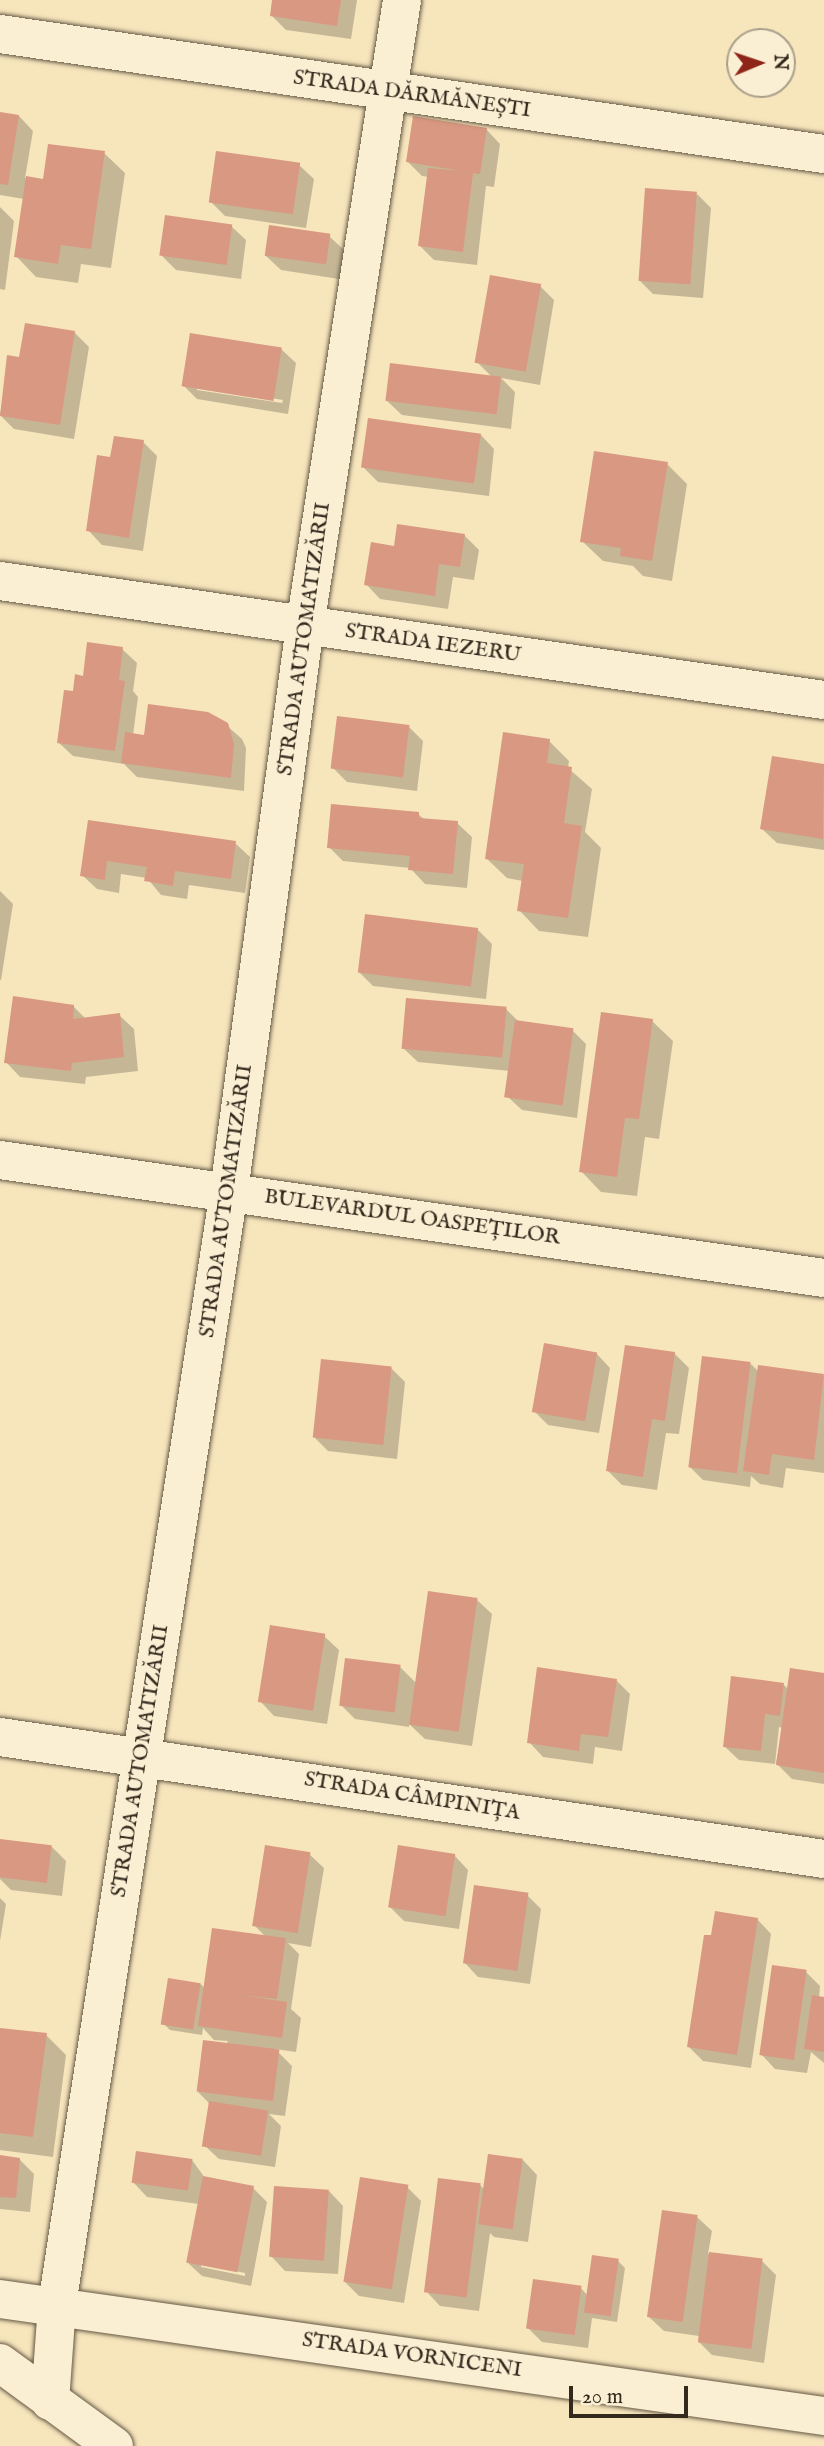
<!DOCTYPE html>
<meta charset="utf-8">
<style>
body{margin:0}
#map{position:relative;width:824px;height:2446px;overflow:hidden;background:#f7e5bc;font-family:"IM FELL English",serif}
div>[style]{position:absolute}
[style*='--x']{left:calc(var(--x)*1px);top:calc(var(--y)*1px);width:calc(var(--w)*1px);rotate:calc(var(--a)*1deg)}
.shadow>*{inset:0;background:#0003}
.building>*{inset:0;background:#d99881;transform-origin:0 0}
.roads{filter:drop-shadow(0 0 2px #645945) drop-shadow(0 0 2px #645945)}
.minor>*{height:38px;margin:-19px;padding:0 19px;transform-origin:19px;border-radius:19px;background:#faeed3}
span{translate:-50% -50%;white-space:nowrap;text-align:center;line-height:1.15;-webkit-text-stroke:5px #faeed3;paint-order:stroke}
.street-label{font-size:21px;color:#332a1d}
.north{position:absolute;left:726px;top:28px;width:70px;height:70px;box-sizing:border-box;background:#faeed3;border:2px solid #aaa08a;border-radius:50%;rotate:88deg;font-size:19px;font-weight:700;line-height:28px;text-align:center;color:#332a1d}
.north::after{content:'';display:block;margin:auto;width:24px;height:32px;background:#8f2418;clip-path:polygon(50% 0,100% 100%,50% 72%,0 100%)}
.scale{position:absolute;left:569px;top:2386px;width:119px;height:32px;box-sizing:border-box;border:4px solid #332a1d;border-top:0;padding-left:9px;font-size:21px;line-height:24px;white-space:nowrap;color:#332a1d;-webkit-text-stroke:5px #faeed3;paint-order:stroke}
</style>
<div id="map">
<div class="shadow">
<i style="clip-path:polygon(274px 0,357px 0,351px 39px,286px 30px,272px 16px)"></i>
<i style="clip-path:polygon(0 114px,19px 116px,33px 131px,25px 178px,45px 181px,104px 153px,125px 173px,111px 268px,81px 264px,78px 283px,36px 277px,16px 256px,24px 199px,0 195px)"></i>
<i style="clip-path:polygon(486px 129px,500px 144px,494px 187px,486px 186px,477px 265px,434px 260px,420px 246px,429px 177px,422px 176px,408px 162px)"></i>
<i style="clip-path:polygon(299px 165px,314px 179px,306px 228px,225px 216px,210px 201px)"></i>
<i style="clip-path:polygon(697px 194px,711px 208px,703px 298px,653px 294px,639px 280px)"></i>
<i style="clip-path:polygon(0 207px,14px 221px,5px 290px,0 289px)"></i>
<i style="clip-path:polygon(231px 226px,246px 240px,241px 279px,176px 270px,162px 256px)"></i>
<i style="clip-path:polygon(329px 236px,344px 250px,339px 279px,281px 270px,266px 256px)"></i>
<i style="clip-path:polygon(540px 286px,554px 300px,540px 385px,501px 378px,515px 392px,511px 429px,402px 415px,387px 401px,492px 377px,477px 362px)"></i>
<i style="clip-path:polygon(74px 332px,89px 347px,74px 439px,14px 429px,0 415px,9px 357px,21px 359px)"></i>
<i style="clip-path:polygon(evenodd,281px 349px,296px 363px,288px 414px,197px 399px,183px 385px,281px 349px,197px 386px,283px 400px,282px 403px,197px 390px,197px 386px)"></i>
<i style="clip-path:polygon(480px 434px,494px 449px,489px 496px,378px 482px,363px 467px)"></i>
<i style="clip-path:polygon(143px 442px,157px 456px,143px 551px,102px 545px,88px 530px)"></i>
<i style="clip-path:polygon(667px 464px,687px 484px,672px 581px,643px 576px,633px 566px,603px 561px,582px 541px)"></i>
<i style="clip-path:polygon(465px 536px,479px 550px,474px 580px,453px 577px,448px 609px,380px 599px,366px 584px,395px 548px)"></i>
<i style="clip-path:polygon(122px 649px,137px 663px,133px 691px,138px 697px,133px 735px,145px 737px,150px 706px,217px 717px,242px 739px,246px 748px,244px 791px,137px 777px,124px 764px,73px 756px,58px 742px,74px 694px,84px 678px)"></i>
<i style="clip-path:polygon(409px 727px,423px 741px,417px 791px,347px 782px,333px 768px)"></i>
<i style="clip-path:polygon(549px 741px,569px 761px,568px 768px,592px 789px,585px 832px,601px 848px,588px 937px,539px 931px,519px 910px,523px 881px,507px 878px,486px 858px)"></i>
<i style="clip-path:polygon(773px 758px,824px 766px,824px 850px,777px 843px,762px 829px)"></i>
<i style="clip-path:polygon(418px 814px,425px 820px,457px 823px,472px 837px,467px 888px,425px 884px,410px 868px,343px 861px,329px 847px)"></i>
<i style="clip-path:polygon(89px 822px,235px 843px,250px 857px,245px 893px,189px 885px,187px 899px,161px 895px,147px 878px,121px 874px,119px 893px,97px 889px,82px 875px)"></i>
<i style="clip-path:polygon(0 891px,13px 904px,1px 980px,0 980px)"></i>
<i style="clip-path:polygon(478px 930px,492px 944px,486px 999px,373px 986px,359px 972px)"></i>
<i style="clip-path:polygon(73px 1006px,86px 1019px,119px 1015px,134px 1029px,138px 1071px,86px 1077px,85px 1084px,20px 1077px,6px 1062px)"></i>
<i style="clip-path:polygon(506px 1009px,520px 1023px,572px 1030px,586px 1044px,577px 1118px,522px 1110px,507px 1096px,511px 1071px,418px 1062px,403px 1048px)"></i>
<i style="clip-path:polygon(652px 1021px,673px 1041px,659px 1139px,645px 1137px,637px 1196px,601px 1192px,581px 1171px)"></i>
<i style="clip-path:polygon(596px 1353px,610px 1368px,599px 1433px,548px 1425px,534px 1411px)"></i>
<i style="clip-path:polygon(674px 1353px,689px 1368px,679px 1434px,666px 1433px,657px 1490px,622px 1485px,608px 1471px)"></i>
<i style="clip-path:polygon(751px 1364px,759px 1372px,760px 1367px,824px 1376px,824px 1473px,786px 1468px,783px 1488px,760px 1484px,751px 1476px,750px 1487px,703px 1480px,689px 1466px)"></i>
<i style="clip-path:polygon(391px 1368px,405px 1382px,397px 1459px,328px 1451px,314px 1437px)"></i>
<i style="clip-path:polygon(477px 1600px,492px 1614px,472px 1746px,425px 1739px,409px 1724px,409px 1727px,355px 1719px,341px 1705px,400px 1667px,416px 1683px)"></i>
<i style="clip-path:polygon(324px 1636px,339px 1650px,327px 1724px,274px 1716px,260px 1701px)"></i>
<i style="clip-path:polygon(824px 1675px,824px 1784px,792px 1779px,776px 1763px,783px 1728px,779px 1727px,775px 1764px,739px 1760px,724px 1746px,784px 1685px,789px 1690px)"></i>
<i style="clip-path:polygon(616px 1680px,630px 1694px,622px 1751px,595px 1747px,593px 1764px,543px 1757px,529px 1742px)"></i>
<i style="clip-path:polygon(51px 1846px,66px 1861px,62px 1896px,11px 1890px,0 1879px,0 1848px)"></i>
<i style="clip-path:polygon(309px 1854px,324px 1868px,311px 1947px,288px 1943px,299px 1954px,291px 2009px,301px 2018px,296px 2052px,275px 2049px,292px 2066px,285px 2116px,269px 2114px,281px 2126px,275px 2167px,219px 2159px,204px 2145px,211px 2105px,198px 2092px,228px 2041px,214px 2040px,203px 2028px,202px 2035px,170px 2030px,163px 2023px,201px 1984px,205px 1989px,266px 1937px,255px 1926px)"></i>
<i style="clip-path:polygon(454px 1855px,468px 1870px,459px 1929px,404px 1921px,390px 1907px)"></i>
<i style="clip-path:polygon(527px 1895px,541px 1909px,530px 1984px,478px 1977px,464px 1962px)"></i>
<i style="clip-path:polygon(0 1898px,6px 1904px,0 1941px)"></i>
<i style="clip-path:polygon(757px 1919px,771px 1934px,751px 2068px,703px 2061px,689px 2047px,712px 1937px)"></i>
<i style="clip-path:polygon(806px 1972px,820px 1986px,819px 1998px,824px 1998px,824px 2063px,811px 2052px,807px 2073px,775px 2069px,761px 2054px)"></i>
<i style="clip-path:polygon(0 2029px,46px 2035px,66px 2055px,53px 2157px,0 2150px)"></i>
<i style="clip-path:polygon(0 2157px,19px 2159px,34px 2174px,30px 2212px,0 2209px)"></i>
<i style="clip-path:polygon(evenodd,192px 2160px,205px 2178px,253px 2188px,267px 2202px,251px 2286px,202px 2276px,187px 2262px,199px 2204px,147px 2197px,133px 2182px,192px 2160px,201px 2264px,245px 2273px,245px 2276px,201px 2267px,201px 2264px)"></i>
<i style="clip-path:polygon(523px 2160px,537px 2175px,528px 2242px,494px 2237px,490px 2233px,479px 2311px,440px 2306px,426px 2291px,480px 2185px,485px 2190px)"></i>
<i style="clip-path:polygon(407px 2187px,421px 2201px,404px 2303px,359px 2296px,345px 2282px)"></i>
<i style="clip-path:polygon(329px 2191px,343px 2206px,338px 2274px,285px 2271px,271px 2256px)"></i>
<i style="clip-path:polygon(697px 2217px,712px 2231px,708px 2254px,762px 2261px,776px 2275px,764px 2363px,712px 2355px,698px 2341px,699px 2336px,664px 2331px,649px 2317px)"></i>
<i style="clip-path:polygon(618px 2261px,625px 2268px,617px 2322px,592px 2318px,588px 2348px,542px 2342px,528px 2328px,580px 2287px,588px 2296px)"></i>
</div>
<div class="building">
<i style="clip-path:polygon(272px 0,341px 0,337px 26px,270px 16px)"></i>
<i style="clip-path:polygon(0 112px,19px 115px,8px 185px,0 184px)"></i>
<i style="clip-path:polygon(413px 116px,487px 128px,480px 174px,473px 173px,463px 252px,418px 246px,428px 168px,462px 171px,406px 162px)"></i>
<i style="clip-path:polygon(48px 144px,105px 151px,91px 249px,61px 245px,58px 264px,14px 257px,26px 176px,43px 179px)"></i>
<i style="left:216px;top:151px;width:85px;height:52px;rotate:8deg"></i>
<i style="left:645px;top:188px;width:52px;height:93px;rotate:4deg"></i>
<i style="left:165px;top:215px;width:68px;height:41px;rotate:8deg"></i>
<i style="left:269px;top:225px;width:62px;height:31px;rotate:8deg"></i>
<i style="left:490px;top:275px;width:52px;height:89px;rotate:10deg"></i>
<i style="clip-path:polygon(25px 323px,75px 331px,60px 425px,0 416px,7px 355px,19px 357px)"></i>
<i style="left:190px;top:333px;width:93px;height:54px;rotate:9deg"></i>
<i style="left:390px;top:363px;width:112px;height:38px;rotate:7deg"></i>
<i style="left:368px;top:418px;width:114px;height:50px;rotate:8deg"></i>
<i style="clip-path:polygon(114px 436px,144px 440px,129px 538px,86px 531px,97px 455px,110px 457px)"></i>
<i style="clip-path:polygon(594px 451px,668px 462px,652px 561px,620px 556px,621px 548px,580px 542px)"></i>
<i style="clip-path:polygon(397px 524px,465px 534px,460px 567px,439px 564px,435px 596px,364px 585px,371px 542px,394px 546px)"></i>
<i style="clip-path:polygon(87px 642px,123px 647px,119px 680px,125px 681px,115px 751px,57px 743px,64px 690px,73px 691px,75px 674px,83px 676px)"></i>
<i style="clip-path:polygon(148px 704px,208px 712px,228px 723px,234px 744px,231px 778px,121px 763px,125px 732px,144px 735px)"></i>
<i style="left:337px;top:716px;width:73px;height:53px;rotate:7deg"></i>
<i style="clip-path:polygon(503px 732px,550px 739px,547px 763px,572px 767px,564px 823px,582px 826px,568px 918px,517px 911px,524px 864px,485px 859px)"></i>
<i style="clip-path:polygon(772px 756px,824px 764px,823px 839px,760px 829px)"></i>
<i style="clip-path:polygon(331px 804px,419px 812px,419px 818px,458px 821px,453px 874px,408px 870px,410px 856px,327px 848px)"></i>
<i style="clip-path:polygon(88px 820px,236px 841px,231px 879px,175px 871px,173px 886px,144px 881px,147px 867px,107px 861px,105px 880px,80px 876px)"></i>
<i style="left:365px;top:914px;width:114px;height:59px;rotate:7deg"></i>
<i style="clip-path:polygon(13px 996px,74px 1005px,73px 1019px,120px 1013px,124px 1057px,72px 1063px,71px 1071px,4px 1063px)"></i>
<i style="left:406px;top:998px;width:101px;height:51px;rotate:5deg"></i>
<i style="clip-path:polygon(601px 1012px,653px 1019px,639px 1119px,625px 1118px,617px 1177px,579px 1172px)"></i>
<i style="left:515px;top:1020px;width:59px;height:78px;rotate:8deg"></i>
<i style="left:544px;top:1343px;width:54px;height:70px;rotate:10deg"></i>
<i style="clip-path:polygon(625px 1345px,675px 1352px,665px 1421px,652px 1419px,643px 1477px,606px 1471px)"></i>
<i style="left:702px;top:1356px;width:49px;height:112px;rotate:7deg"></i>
<i style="left:321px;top:1359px;width:71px;height:79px;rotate:6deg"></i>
<i style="clip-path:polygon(758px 1365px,824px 1374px,814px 1460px,772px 1454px,769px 1475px,743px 1471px)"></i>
<i style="left:428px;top:1591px;width:50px;height:135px;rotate:8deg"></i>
<i style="left:270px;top:1625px;width:56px;height:78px;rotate:9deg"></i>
<i style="left:345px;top:1658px;width:56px;height:48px;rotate:7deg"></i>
<i style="clip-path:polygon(537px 1667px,617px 1679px,608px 1737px,581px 1734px,579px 1751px,527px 1743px)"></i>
<i style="clip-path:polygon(790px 1668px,824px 1673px,824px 1773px,776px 1765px)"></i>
<i style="clip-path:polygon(731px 1676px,784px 1683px,780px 1716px,765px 1714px,761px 1751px,723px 1747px)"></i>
<i style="left:0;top:1839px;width:52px;height:38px;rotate:7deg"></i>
<i style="left:265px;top:1845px;width:46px;height:82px;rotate:9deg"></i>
<i style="left:398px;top:1845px;width:58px;height:63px;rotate:9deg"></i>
<i style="left:474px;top:1885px;width:55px;height:79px;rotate:8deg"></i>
<i style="clip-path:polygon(715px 1911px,758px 1918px,737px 2055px,687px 2047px,704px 1935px,711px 1935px)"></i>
<i style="clip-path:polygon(212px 1928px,286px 1938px,277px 1999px,241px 1995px,287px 2002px,282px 2038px,198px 2026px)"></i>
<i style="left:772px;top:1965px;width:35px;height:91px;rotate:8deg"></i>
<i style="left:168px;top:1978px;width:33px;height:47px;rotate:9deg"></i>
<i style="clip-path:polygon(812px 1995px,824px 1997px,824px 2052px,804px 2049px)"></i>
<i style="clip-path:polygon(0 2028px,47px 2033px,33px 2137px,0 2133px)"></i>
<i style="left:203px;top:2040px;width:77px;height:52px;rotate:7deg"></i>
<i style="left:209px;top:2101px;width:60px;height:46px;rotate:9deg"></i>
<i style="left:136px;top:2151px;width:57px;height:32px;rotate:8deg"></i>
<i style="left:488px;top:2154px;width:35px;height:71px;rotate:8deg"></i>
<i style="clip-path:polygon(0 2155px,20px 2158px,16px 2198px,0 2197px)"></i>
<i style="left:203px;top:2176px;width:52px;height:88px;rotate:11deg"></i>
<i style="left:360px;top:2177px;width:49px;height:106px;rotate:9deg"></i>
<i style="left:438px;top:2178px;width:43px;height:115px;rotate:7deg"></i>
<i style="left:274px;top:2186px;width:55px;height:71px;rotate:4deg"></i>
<i style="left:662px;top:2210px;width:36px;height:108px;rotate:8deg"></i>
<i style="left:709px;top:2252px;width:54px;height:91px;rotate:7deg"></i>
<i style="left:592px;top:2255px;width:27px;height:58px;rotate:8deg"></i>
<i style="left:533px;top:2279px;width:49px;height:50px;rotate:8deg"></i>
</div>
<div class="roads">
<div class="minor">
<i style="--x:0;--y:34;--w:833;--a:8.29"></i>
<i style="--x:0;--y:581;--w:833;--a:8.22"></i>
<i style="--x:0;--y:1160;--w:832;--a:8.15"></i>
<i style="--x:0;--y:1737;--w:833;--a:8.42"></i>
<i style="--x:0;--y:2299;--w:832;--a:8.08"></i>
<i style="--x:0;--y:2363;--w:141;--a:36.1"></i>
<i style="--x:50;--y:2401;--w:96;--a:-85.8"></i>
<i style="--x:57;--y:2305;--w:1127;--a:-81.22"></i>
<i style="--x:229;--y:1191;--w:570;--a:-82.34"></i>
<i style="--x:305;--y:626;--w:633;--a:-81.19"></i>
</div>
</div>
<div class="street-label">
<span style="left:412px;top:95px;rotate:8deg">STRADA DĂRMĂNEȘTI</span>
<span style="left:305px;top:639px;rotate:-82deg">STRADA AUTOMATIZĂRII</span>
<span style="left:433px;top:644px;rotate:8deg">STRADA IEZERU</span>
<span style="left:227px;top:1201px;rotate:-82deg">STRADA AUTOMATIZĂRII</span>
<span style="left:412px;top:1218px;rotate:8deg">BULEVARDUL OASPEȚILOR</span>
<span style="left:141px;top:1761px;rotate:-81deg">STRADA AUTOMATIZĂRII</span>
<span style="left:412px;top:1797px;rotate:9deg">STRADA CÂMPINIȚA</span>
<span style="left:412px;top:2356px;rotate:8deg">STRADA VORNICENI</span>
</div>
<div class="north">N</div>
<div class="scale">20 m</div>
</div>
